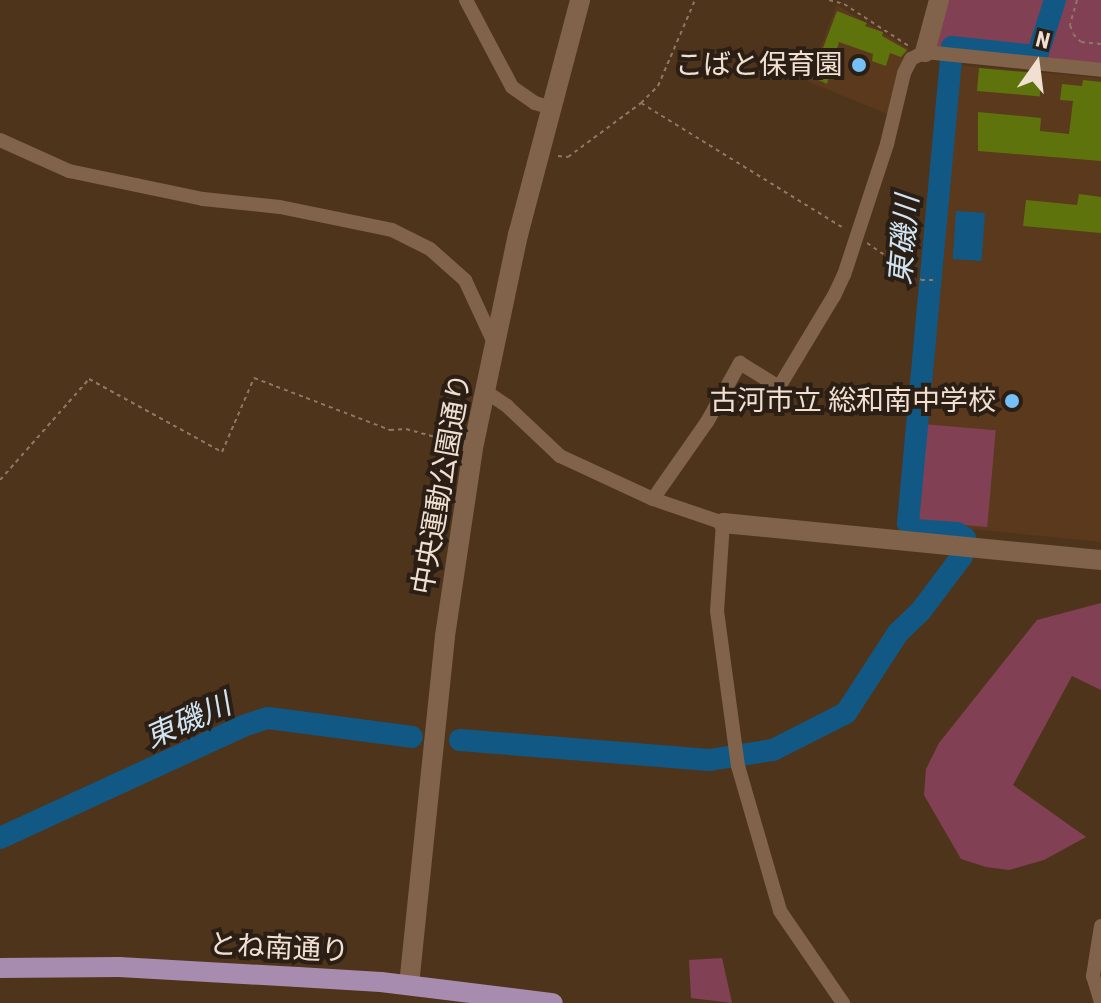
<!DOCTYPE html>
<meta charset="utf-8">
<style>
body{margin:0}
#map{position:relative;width:1101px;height:1003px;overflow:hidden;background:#4f341c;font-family:"Roboto Condensed","Noto Sans JP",sans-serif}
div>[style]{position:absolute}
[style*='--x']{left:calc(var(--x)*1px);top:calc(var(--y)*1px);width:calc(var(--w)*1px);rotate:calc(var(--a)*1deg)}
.built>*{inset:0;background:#5a391c}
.green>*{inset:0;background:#824055;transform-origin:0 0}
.water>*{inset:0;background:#115984;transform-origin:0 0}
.river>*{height:22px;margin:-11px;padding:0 11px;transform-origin:11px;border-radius:11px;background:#115984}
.building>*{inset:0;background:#5f730d;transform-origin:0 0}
.path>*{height:2px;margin-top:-1px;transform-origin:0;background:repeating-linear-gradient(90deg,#8e7763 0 4px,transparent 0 8px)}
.street>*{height:14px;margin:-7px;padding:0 7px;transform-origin:7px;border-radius:7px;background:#80634a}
.secondary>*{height:20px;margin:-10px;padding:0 10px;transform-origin:10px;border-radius:10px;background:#80634a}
.primary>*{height:20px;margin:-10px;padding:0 10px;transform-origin:10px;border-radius:10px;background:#a88caf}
.dots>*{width:22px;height:22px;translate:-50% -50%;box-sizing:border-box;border:4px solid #2b1f15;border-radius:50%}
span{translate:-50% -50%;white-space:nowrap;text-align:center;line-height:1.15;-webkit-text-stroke:8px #2b1f15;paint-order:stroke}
.poi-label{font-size:28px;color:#f1e0d2}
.right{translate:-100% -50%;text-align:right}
.street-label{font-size:28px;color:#f1e0d2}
.water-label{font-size:30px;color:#d0e4f3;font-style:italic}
.north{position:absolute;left:997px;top:24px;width:80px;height:80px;-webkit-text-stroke:6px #2b1f15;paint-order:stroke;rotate:14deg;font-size:22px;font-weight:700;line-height:32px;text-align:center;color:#f1e0d2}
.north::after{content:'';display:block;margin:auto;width:28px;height:36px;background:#f1e0d2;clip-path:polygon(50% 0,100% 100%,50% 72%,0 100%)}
</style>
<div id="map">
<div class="built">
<i style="clip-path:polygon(837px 5px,909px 49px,892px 116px,807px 81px)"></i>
<i style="clip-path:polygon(955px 65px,1101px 78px,1101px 542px,910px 523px)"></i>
</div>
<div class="green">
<i style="clip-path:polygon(939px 0,1101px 0,1101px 63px,925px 52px)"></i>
<i style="left:923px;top:424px;width:73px;height:97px;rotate:5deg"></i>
<i style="clip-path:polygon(1101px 603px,1101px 690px,1072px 676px,1013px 785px,1086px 837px,1044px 860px,1009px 870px,986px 867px,961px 859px,924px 795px,926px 769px,939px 743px,1037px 620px)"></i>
<i style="clip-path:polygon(722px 958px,732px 1003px,691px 998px,689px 960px)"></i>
</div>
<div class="water">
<i style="left:956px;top:211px;width:29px;height:48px;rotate:4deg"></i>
</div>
<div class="river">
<i style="--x:965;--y:538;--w:9;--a:-148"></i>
<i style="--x:957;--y:533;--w:42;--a:-175.9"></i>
<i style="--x:915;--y:530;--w:10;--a:-135"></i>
<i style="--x:908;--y:523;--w:478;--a:-84.7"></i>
<i style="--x:952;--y:47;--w:85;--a:6"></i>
<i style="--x:1037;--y:56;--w:59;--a:-72.2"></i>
<i style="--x:460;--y:740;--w:250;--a:4.6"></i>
<i style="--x:709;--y:760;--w:65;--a:-8.9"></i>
<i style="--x:773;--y:750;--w:82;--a:-26.9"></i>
<i style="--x:846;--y:713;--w:95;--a:-57"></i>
<i style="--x:898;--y:633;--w:30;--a:-44"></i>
<i style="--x:920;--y:612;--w:70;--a:-53.1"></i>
<i style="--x:0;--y:838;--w:268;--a:-24.7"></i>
<i style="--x:243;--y:726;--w:26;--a:-18"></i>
<i style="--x:268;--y:718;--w:145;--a:7.5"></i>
</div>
<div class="building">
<i style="clip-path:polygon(837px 11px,867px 23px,865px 26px,883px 32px,882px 36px,907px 50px,901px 57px,890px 53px,886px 66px,872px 61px,873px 54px,839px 42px,827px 84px,812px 77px)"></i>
<i style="left:979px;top:68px;width:63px;height:23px;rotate:5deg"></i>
<i style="clip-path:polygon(1083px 80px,1101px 82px,1101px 161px,978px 151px,978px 112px,1041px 118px,1040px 131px,1069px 134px,1073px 101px,1060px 100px,1062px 84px,1082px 86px)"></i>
<i style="clip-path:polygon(1079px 194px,1101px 197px,1101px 233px,1023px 226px,1026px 200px,1077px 205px)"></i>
</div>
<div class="path">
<i style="--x:829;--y:0;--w:16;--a:15"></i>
<i style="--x:844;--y:4;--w:77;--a:32.9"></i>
<i style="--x:1077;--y:0;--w:26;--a:106"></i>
<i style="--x:1070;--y:25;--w:9;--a:72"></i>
<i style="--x:1073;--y:34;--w:11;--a:45"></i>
<i style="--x:1081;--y:42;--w:20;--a:6"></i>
<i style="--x:641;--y:103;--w:240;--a:31.7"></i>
<i style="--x:558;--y:156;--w:10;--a:6"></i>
<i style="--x:568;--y:157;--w:91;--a:-36.5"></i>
<i style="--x:641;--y:103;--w:24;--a:-45"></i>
<i style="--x:658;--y:86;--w:94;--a:-66.7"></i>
<i style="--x:867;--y:243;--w:65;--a:34.4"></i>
<i style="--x:921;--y:280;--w:13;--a:0"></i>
<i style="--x:0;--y:480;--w:135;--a:-48.6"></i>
<i style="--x:89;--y:379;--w:152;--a:28.8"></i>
<i style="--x:222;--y:452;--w:81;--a:-66.6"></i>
<i style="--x:254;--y:378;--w:146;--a:20.9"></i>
<i style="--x:390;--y:430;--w:16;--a:-4"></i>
<i style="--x:406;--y:429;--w:53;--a:15.4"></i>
</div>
<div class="street">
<i style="--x:466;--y:0;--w:98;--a:62.1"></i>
<i style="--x:512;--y:87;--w:28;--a:35"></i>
<i style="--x:535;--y:103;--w:18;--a:16"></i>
<i style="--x:0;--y:140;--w:76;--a:24.2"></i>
<i style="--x:69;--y:171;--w:137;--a:11.8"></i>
<i style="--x:203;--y:199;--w:77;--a:5.9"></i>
<i style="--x:280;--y:207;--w:114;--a:11.6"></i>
<i style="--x:392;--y:230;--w:42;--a:26.6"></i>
<i style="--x:430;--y:249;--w:47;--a:41.5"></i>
<i style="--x:465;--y:280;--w:72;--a:65.2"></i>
<i style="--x:485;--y:391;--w:27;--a:34"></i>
<i style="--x:507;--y:406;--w:73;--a:43.3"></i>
<i style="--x:560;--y:456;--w:102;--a:24.8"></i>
<i style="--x:653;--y:499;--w:74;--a:18.9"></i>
<i style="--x:723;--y:523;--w:88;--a:93.9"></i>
<i style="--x:717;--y:611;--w:156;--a:82.3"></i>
<i style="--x:738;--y:766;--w:151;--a:73.8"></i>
<i style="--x:780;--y:911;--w:112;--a:55.6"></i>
<i style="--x:653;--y:499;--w:94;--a:-55"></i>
<i style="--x:707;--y:422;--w:68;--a:-60.8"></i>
<i style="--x:740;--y:363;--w:46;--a:31.6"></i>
<i style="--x:779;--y:387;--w:106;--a:-58.9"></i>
<i style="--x:834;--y:296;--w:23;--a:-65"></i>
<i style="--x:844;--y:275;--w:138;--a:-71.8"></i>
<i style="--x:887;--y:144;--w:73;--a:-76.5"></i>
<i style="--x:904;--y:73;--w:16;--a:-63"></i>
<i style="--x:911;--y:59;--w:16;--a:-27"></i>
<i style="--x:925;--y:52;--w:177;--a:5.8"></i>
<i style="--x:1101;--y:926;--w:51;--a:99.1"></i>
<i style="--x:1093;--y:976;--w:27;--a:73"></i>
</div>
<div class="secondary">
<i style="--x:925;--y:52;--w:54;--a:-74.9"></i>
<i style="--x:723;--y:523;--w:380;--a:5.6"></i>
<i style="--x:409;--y:985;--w:351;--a:-84.1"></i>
<i style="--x:445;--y:636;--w:190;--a:-81.5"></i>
<i style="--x:473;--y:448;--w:218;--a:-78.1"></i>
<i style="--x:518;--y:235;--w:243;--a:-75.2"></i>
</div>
<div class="primary">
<i style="--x:0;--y:968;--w:119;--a:-0.5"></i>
<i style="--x:119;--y:967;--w:179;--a:3.2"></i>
<i style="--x:298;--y:977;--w:83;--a:3.4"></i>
<i style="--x:381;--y:982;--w:173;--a:7"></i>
</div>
<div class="dots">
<i style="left:859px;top:65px;background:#75c0f6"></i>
<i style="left:1012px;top:401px;background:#75c0f6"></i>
</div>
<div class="poi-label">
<span class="right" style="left:843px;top:65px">こばと保育園</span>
<span class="right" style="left:996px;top:401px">古河市立 総和南中学校</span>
</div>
<div class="street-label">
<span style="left:442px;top:484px;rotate:-80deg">中央運動公園通り</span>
<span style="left:279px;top:948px;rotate:3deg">とね南通り</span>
</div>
<div class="water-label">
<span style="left:904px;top:240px;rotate:-85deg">東磯川</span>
<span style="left:188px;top:721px;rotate:-24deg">東磯川</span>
</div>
<div class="north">N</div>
</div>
